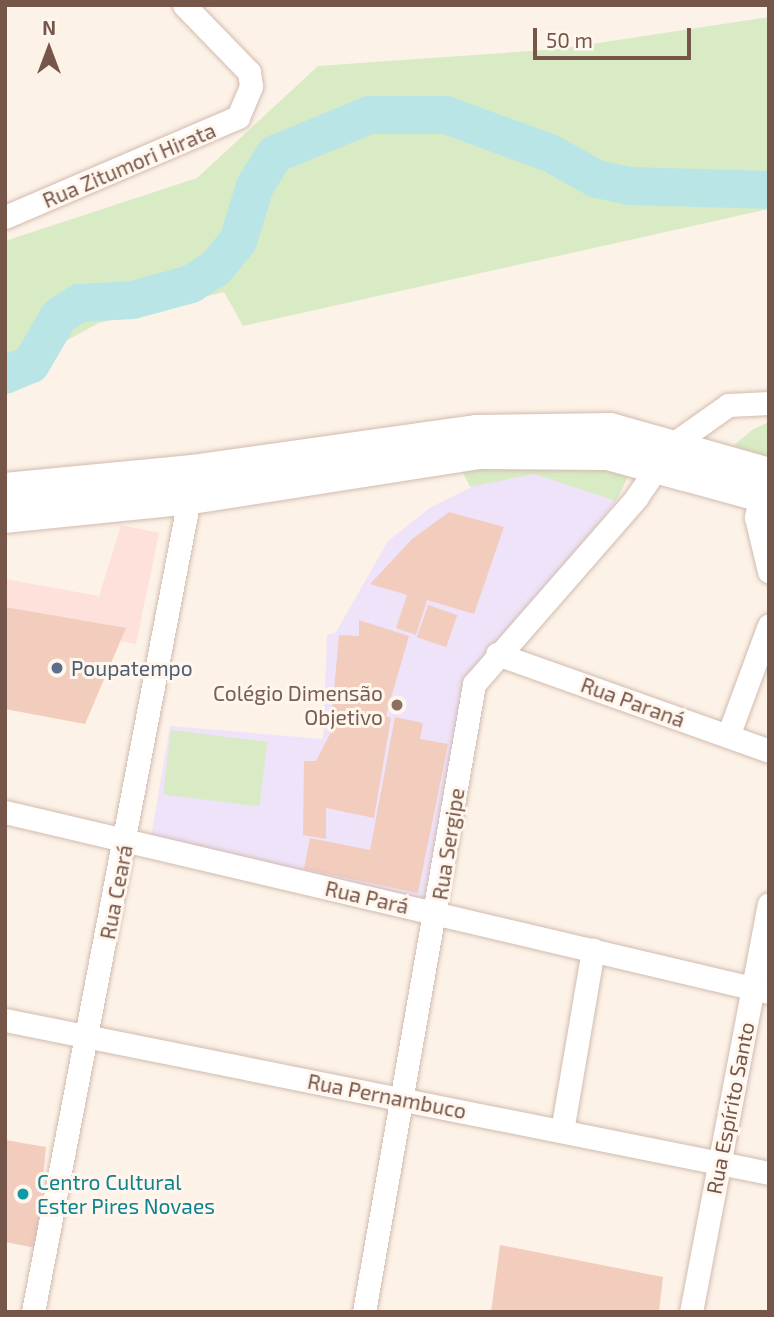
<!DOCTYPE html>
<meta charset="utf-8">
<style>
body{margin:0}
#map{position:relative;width:774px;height:1317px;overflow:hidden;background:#fdf2e7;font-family:"Exo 2",sans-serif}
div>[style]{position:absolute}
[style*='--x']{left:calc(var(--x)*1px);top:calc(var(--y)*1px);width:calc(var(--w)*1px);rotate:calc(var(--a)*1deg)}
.commercial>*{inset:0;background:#fde1da}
.education>*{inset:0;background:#efe3f9}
.green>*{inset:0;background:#d8ebc4;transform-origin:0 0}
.river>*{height:38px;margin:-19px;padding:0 19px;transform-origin:19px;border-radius:19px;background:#bae5e7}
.building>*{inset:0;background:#f2cdbe;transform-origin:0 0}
.roads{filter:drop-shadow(0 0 2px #d1bbaf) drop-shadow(0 0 2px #d1bbaf)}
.minor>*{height:23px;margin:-11.5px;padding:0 11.5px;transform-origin:11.5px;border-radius:11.5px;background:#fff}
.secondary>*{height:32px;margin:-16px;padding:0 16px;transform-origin:16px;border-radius:16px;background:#fff}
.dots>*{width:19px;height:19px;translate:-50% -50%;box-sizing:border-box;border:4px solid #fff6ed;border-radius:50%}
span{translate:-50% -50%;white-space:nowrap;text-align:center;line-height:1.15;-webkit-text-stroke:6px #fff6ed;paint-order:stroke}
.street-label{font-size:21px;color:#77564a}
.service-label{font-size:21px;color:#4e5e75}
.left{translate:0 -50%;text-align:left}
.education-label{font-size:21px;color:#785e54}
.right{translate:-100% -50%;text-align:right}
.culture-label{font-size:21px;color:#0d838f}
.frame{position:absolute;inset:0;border:7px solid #77564a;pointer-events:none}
.north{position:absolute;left:14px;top:14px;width:70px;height:70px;-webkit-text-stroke:5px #fff6ed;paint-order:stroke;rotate:0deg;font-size:19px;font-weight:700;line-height:28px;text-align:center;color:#77564a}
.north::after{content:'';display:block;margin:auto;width:24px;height:32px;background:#77564a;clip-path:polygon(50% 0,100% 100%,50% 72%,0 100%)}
.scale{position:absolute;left:533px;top:28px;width:158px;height:32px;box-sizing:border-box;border:4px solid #77564a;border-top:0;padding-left:9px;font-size:21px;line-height:24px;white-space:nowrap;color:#77564a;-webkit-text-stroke:5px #fff6ed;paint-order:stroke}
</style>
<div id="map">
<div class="commercial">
<i style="clip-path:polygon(121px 525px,159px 533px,136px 644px,5px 619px,5px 579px,99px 596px)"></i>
</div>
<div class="education">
<i style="clip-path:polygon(534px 474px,616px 501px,473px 684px,436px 911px,150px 843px,170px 726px,323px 739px,327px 635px,336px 632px,388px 541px,431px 507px,484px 481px)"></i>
</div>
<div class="green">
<i style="clip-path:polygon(769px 17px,769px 209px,243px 326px,224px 292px,99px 323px,5px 374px,5px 241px,197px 178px,318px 66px,559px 49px)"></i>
<i style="clip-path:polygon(769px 422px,769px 457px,733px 446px,752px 430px)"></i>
<i style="clip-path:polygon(460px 467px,632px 469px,616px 501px,534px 474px,470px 487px)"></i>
<i style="left:171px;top:730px;width:97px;height:65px;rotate:7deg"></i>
</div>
<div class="river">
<i style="--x:5;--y:375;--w:28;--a:-23"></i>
<i style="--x:31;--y:364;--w:56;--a:-59.7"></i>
<i style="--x:59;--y:316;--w:24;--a:-33"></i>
<i style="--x:79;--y:303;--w:54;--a:-3.2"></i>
<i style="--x:133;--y:300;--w:60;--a:-15.4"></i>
<i style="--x:191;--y:284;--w:30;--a:-33"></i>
<i style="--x:216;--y:268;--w:35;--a:-51"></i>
<i style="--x:238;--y:241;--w:58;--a:-72.8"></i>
<i style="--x:255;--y:186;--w:38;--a:-58"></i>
<i style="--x:275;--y:154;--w:102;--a:-22.5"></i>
<i style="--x:369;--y:115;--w:77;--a:0"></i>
<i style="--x:446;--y:115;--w:111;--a:20.1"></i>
<i style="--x:550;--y:153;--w:54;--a:29"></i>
<i style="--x:597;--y:179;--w:34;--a:12"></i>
<i style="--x:630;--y:186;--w:139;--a:1.6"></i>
</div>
<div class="building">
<i style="clip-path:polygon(449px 512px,504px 527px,474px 614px,427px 600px,416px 635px,396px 628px,407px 595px,370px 584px,412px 539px)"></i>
<i style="left:428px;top:605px;width:31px;height:34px;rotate:19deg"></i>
<i style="clip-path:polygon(5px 607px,126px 628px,85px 724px,5px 709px)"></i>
<i style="clip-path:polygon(359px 620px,409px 636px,386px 716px,391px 718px,374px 818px,326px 808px,326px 839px,303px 835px,304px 761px,316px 761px,330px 734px,339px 635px,359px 636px)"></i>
<i style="clip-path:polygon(395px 717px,423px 723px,420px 739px,448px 744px,418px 893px,304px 869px,310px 838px,370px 850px)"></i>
<i style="clip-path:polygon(5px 1140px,46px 1147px,36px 1248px,5px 1242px)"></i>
<i style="clip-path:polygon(500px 1245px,663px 1277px,659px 1312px,491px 1312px)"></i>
</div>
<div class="roads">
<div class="minor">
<i style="--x:5;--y:217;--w:254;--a:-23.2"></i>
<i style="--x:238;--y:117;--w:34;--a:-67"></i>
<i style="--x:251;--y:86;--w:14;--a:-98"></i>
<i style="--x:249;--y:72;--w:93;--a:-134.1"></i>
<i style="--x:761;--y:495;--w:23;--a:103"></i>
<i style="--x:756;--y:517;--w:56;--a:76.5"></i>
<i style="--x:497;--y:654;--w:289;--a:19.6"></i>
<i style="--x:728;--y:736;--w:118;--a:-69.7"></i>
<i style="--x:5;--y:812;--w:785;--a:13.26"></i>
<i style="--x:5;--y:1020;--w:779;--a:11.32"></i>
<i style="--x:562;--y:1131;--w:184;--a:-80.3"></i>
<i style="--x:33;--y:1312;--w:844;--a:-79.14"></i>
<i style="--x:364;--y:1312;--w:638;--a:-80.06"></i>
<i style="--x:474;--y:684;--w:247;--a:-48.9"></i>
<i style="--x:636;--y:498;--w:65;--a:-55.6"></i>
<i style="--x:673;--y:444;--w:67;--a:-35.3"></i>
<i style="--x:728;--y:405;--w:41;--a:-2.8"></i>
<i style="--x:691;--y:1312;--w:415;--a:-79.2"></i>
</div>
<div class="secondary">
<i style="--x:5;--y:489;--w:188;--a:-5.5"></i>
<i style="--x:192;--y:471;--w:288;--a:-8"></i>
<i style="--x:477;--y:431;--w:133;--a:-0.9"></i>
<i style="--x:610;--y:429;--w:165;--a:15.8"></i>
<i style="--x:5;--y:517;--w:188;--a:-5.8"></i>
<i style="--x:192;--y:498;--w:291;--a:-8.9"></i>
<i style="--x:479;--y:453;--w:129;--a:0.4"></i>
<i style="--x:608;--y:454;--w:167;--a:15.3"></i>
</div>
</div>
<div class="dots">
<i style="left:57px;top:668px;background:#5c6f8a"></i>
<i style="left:397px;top:705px;background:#8d6e63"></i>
<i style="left:23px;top:1194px;background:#0f9aa8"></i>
</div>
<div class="street-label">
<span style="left:129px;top:165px;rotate:-23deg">Rua Zitumori Hirata</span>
<span style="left:633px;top:702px;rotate:20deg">Rua Paraná</span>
<span style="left:448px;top:844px;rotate:-81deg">Rua Sergipe</span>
<span style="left:116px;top:892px;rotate:-79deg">Rua Ceará</span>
<span style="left:367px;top:897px;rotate:13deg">Rua Pará</span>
<span style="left:387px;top:1096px;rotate:11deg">Rua Pernambuco</span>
<span style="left:730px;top:1108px;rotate:-79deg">Rua Espírito Santo</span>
</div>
<div class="service-label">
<span class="left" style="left:71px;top:668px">Poupatempo</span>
</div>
<div class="education-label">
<span class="right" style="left:383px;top:705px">Colégio Dimensão<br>Objetivo</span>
</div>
<div class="culture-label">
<span class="left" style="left:37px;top:1194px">Centro Cultural<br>Ester Pires Novaes</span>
</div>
<div class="frame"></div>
<div class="north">N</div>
<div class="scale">50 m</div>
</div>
